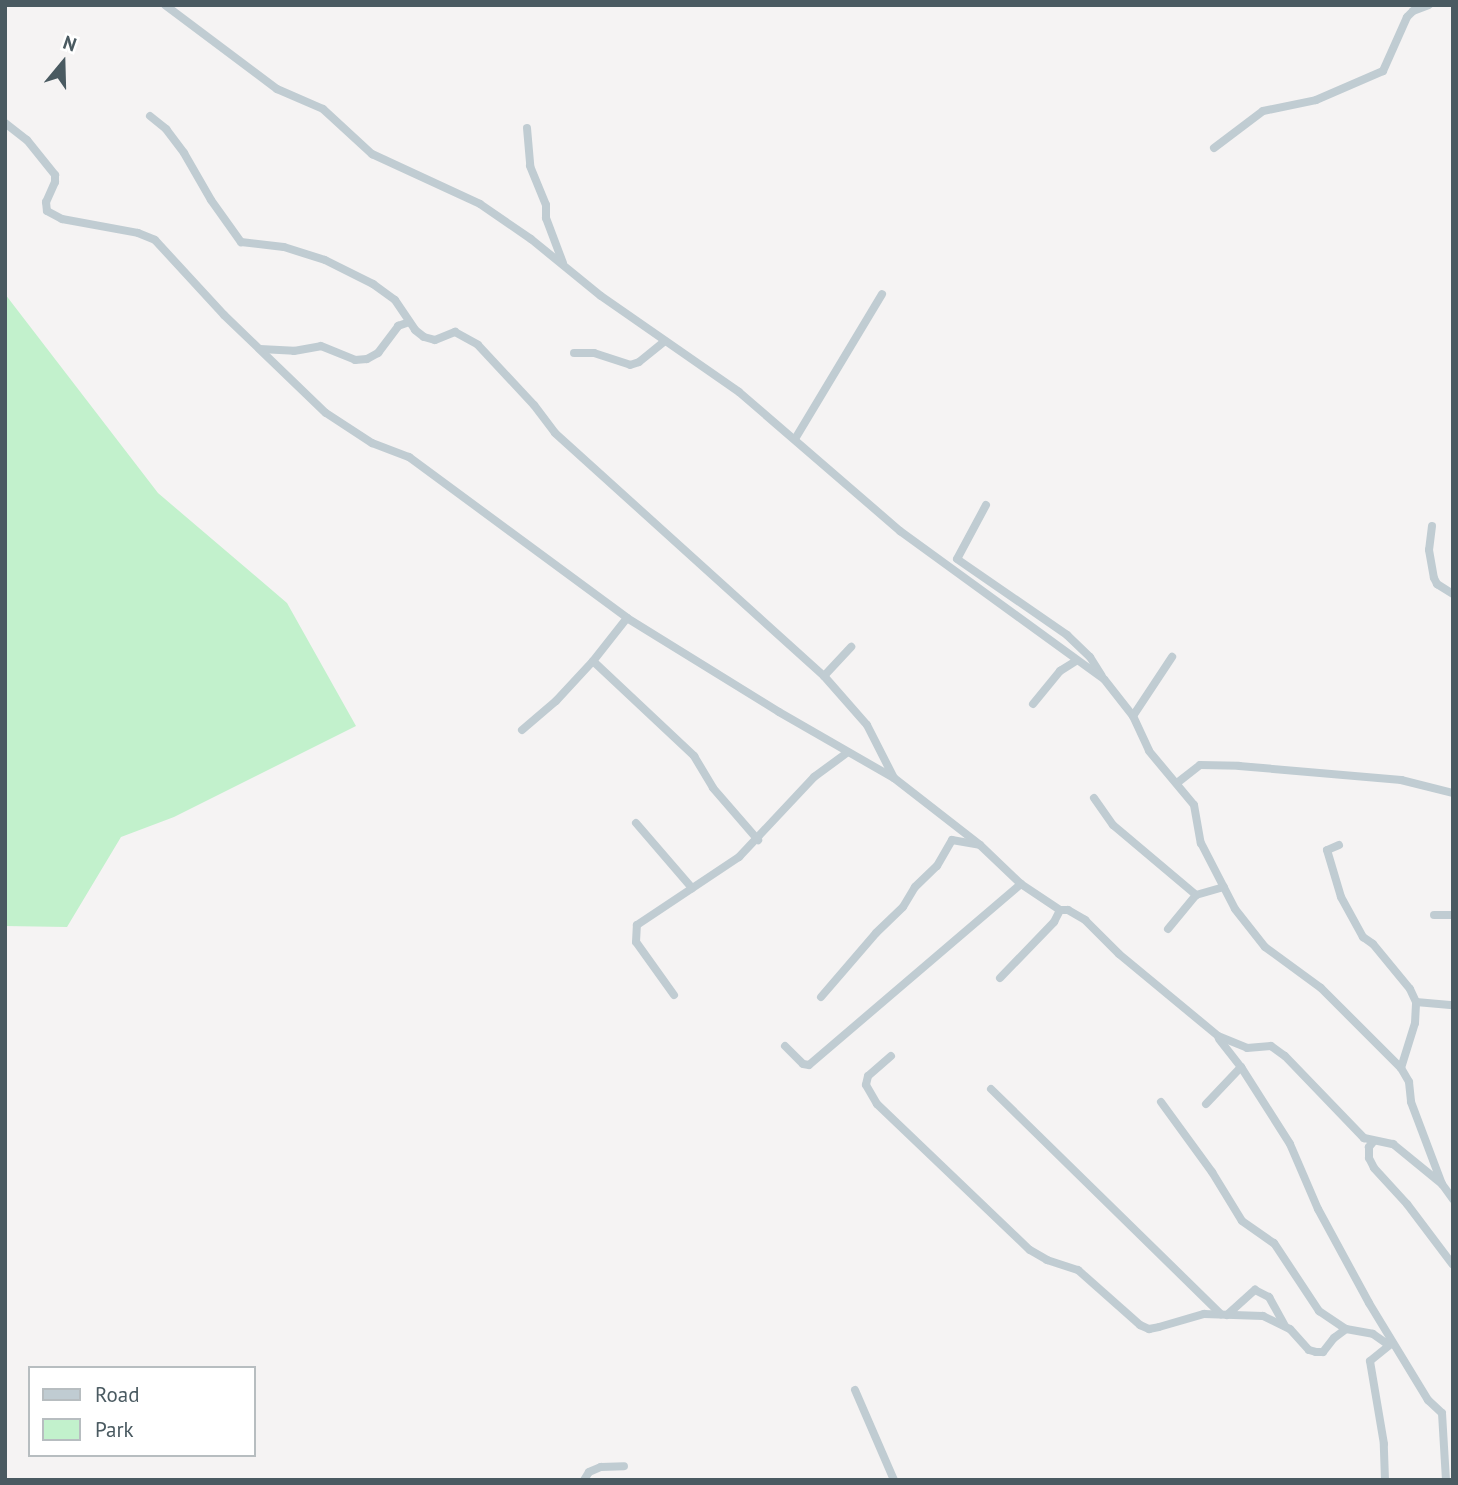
<!DOCTYPE html>
<style>
body{margin:0}
#map{position:relative;width:1458px;height:1485px;overflow:hidden;background:#f5f3f3;font-family:"PT Sans",sans-serif}
div>[style]{position:absolute}
[style*='--x']{left:calc(var(--x)*1px);top:calc(var(--y)*1px);width:calc(var(--w)*1px);rotate:calc(var(--a)*1deg)}
.green>*{inset:0;background:#c2f1cc}
.street>*{height:8px;margin:-4px;padding:0 4px;transform-origin:4px;border-radius:4px;background:#c0ccd2}
span{translate:-50% -50%;white-space:nowrap;text-align:center;line-height:1.15;-webkit-text-stroke:7px #fff;paint-order:stroke}
.frame{position:absolute;inset:0;border:7px solid #4a5a61;pointer-events:none}
.legend{position:absolute;left:28px;top:1366px;width:228px;height:91px;box-sizing:border-box;background:#fff;border:2px solid #b7bdc0;margin:0;padding:9px 12px;list-style:none;font-size:21px;color:#4a5a61}
.legend li{display:flex;align-items:center;gap:14px;height:35px}
.legend b{width:35px;border:2px solid #b7bdc0}
.north{position:absolute;left:28px;top:28px;width:70px;height:70px;-webkit-text-stroke:5px #fff;paint-order:stroke;rotate:19deg;font-size:19px;font-weight:700;line-height:28px;text-align:center;color:#4a5a61}
.north::after{content:'';display:block;margin:auto;width:24px;height:32px;background:#4a5a61;clip-path:polygon(50% 0,100% 100%,50% 72%,0 100%)}
</style>
<div id="map">
<div class="green">
<i style="clip-path:polygon(5px 294px,158px 493px,287px 603px,356px 726px,174px 817px,121px 837px,67px 927px,5px 926px)"></i>
</div>
<div class="street">
<i style="--x:165;--y:5;--w:140;--a:36.9"></i>
<i style="--x:277;--y:89;--w:50;--a:23.5"></i>
<i style="--x:323;--y:109;--w:67;--a:42.6"></i>
<i style="--x:372;--y:154;--w:119;--a:24.8"></i>
<i style="--x:480;--y:204;--w:62;--a:34.5"></i>
<i style="--x:531;--y:239;--w:90;--a:39.2"></i>
<i style="--x:601;--y:296;--w:168;--a:34.8"></i>
<i style="--x:739;--y:392;--w:213;--a:40.8"></i>
<i style="--x:900;--y:531;--w:252;--a:36"></i>
<i style="--x:1104;--y:679;--w:47;--a:51.9"></i>
<i style="--x:1133;--y:716;--w:38;--a:65"></i>
<i style="--x:1149;--y:751;--w:70;--a:50.2"></i>
<i style="--x:1194;--y:805;--w:39;--a:80"></i>
<i style="--x:1201;--y:843;--w:74;--a:62.7"></i>
<i style="--x:1235;--y:909;--w:48;--a:51.7"></i>
<i style="--x:1265;--y:947;--w:69;--a:36.2"></i>
<i style="--x:1321;--y:988;--w:113;--a:45"></i>
<i style="--x:1401;--y:1068;--w:16;--a:60"></i>
<i style="--x:1409;--y:1082;--w:20;--a:84"></i>
<i style="--x:1411;--y:1102;--w:88;--a:69.3"></i>
<i style="--x:150;--y:116;--w:21;--a:39"></i>
<i style="--x:166;--y:129;--w:30;--a:53"></i>
<i style="--x:184;--y:153;--w:54;--a:60.1"></i>
<i style="--x:211;--y:200;--w:52;--a:54.5"></i>
<i style="--x:241;--y:242;--w:43;--a:6.6"></i>
<i style="--x:284;--y:247;--w:43;--a:17.6"></i>
<i style="--x:325;--y:260;--w:54;--a:26.6"></i>
<i style="--x:373;--y:284;--w:27;--a:36"></i>
<i style="--x:395;--y:300;--w:36;--a:56"></i>
<i style="--x:415;--y:330;--w:11;--a:38"></i>
<i style="--x:424;--y:337;--w:11;--a:15"></i>
<i style="--x:435;--y:340;--w:22;--a:-22"></i>
<i style="--x:455;--y:332;--w:26;--a:29"></i>
<i style="--x:478;--y:345;--w:82;--a:47"></i>
<i style="--x:534;--y:405;--w:35;--a:53"></i>
<i style="--x:555;--y:433;--w:363;--a:42.1"></i>
<i style="--x:824;--y:676;--w:65;--a:48.7"></i>
<i style="--x:867;--y:725;--w:59;--a:63"></i>
<i style="--x:5;--y:123;--w:28;--a:38"></i>
<i style="--x:27;--y:140;--w:45;--a:51.3"></i>
<i style="--x:55;--y:175;--w:7;--a:90"></i>
<i style="--x:55;--y:182;--w:22;--a:114"></i>
<i style="--x:46;--y:202;--w:9;--a:84"></i>
<i style="--x:47;--y:211;--w:17;--a:28"></i>
<i style="--x:62;--y:219;--w:77;--a:10.4"></i>
<i style="--x:138;--y:233;--w:18;--a:22"></i>
<i style="--x:155;--y:240;--w:102;--a:47.4"></i>
<i style="--x:224;--y:315;--w:141;--a:43.9"></i>
<i style="--x:326;--y:413;--w:55;--a:33.1"></i>
<i style="--x:372;--y:443;--w:40;--a:21"></i>
<i style="--x:409;--y:457;--w:271;--a:36.4"></i>
<i style="--x:627;--y:618;--w:179;--a:31.7"></i>
<i style="--x:779;--y:712;--w:133;--a:29.9"></i>
<i style="--x:894;--y:778;--w:109;--a:37.9"></i>
<i style="--x:980;--y:845;--w:57;--a:43.6"></i>
<i style="--x:1021;--y:884;--w:47;--a:33.7"></i>
<i style="--x:1060;--y:910;--w:8;--a:0"></i>
<i style="--x:1068;--y:910;--w:20;--a:30"></i>
<i style="--x:1085;--y:920;--w:48;--a:45"></i>
<i style="--x:1119;--y:954;--w:129;--a:39.6"></i>
<i style="--x:1218;--y:1036;--w:31;--a:22"></i>
<i style="--x:1247;--y:1048;--w:24;--a:-5"></i>
<i style="--x:1271;--y:1046;--w:17;--a:36"></i>
<i style="--x:1285;--y:1056;--w:114;--a:46.1"></i>
<i style="--x:1364;--y:1138;--w:30;--a:12"></i>
<i style="--x:1393;--y:1144;--w:63;--a:39.2"></i>
<i style="--x:1442;--y:1184;--w:19;--a:54"></i>
<i style="--x:527;--y:128;--w:38;--a:85"></i>
<i style="--x:530;--y:166;--w:42;--a:67.7"></i>
<i style="--x:546;--y:205;--w:13;--a:90"></i>
<i style="--x:546;--y:218;--w:48;--a:69.3"></i>
<i style="--x:1214;--y:148;--w:61;--a:-37.1"></i>
<i style="--x:1263;--y:111;--w:54;--a:-11.7"></i>
<i style="--x:1316;--y:100;--w:73;--a:-23.4"></i>
<i style="--x:1383;--y:71;--w:59;--a:-66"></i>
<i style="--x:1407;--y:17;--w:8;--a:-45"></i>
<i style="--x:1413;--y:11;--w:17;--a:-21"></i>
<i style="--x:260;--y:349;--w:34;--a:3"></i>
<i style="--x:294;--y:351;--w:27;--a:-10"></i>
<i style="--x:321;--y:346;--w:37;--a:22"></i>
<i style="--x:355;--y:360;--w:12;--a:-5"></i>
<i style="--x:367;--y:359;--w:13;--a:-29"></i>
<i style="--x:378;--y:353;--w:34;--a:-53"></i>
<i style="--x:398;--y:326;--w:12;--a:-20"></i>
<i style="--x:574;--y:353;--w:20;--a:0"></i>
<i style="--x:594;--y:353;--w:38;--a:18"></i>
<i style="--x:630;--y:365;--w:9;--a:-18"></i>
<i style="--x:639;--y:362;--w:32;--a:-39"></i>
<i style="--x:795;--y:439;--w:169;--a:-59"></i>
<i style="--x:986;--y:505;--w:61;--a:118.2"></i>
<i style="--x:957;--y:559;--w:134;--a:34.6"></i>
<i style="--x:1067;--y:635;--w:32;--a:44"></i>
<i style="--x:1090;--y:657;--w:22;--a:58"></i>
<i style="--x:1432;--y:526;--w:24;--a:97"></i>
<i style="--x:1429;--y:550;--w:28;--a:80"></i>
<i style="--x:1434;--y:578;--w:7;--a:63"></i>
<i style="--x:1437;--y:584;--w:19;--a:32"></i>
<i style="--x:627;--y:618;--w:55;--a:128.3"></i>
<i style="--x:593;--y:661;--w:139;--a:43.2"></i>
<i style="--x:694;--y:756;--w:37;--a:59"></i>
<i style="--x:713;--y:788;--w:69;--a:49.1"></i>
<i style="--x:824;--y:676;--w:40;--a:-47"></i>
<i style="--x:1033;--y:704;--w:43;--a:-50.7"></i>
<i style="--x:1060;--y:671;--w:19;--a:-32"></i>
<i style="--x:1133;--y:716;--w:71;--a:-56.5"></i>
<i style="--x:522;--y:730;--w:45;--a:-40.5"></i>
<i style="--x:556;--y:701;--w:54;--a:-47.2"></i>
<i style="--x:1177;--y:783;--w:29;--a:-38"></i>
<i style="--x:1200;--y:765;--w:39;--a:1"></i>
<i style="--x:1239;--y:766;--w:163;--a:4.9"></i>
<i style="--x:1401;--y:780;--w:54;--a:14"></i>
<i style="--x:1094;--y:798;--w:33;--a:55"></i>
<i style="--x:1113;--y:825;--w:109;--a:40.1"></i>
<i style="--x:636;--y:823;--w:86;--a:49.3"></i>
<i style="--x:1339;--y:845;--w:13;--a:157"></i>
<i style="--x:1327;--y:850;--w:49;--a:73.4"></i>
<i style="--x:1341;--y:897;--w:46;--a:61.2"></i>
<i style="--x:1363;--y:937;--w:12;--a:35"></i>
<i style="--x:1373;--y:944;--w:58;--a:50.6"></i>
<i style="--x:1410;--y:989;--w:14;--a:65"></i>
<i style="--x:1434;--y:915;--w:19;--a:0"></i>
<i style="--x:1168;--y:929;--w:44;--a:-50.5"></i>
<i style="--x:1196;--y:895;--w:29;--a:-16"></i>
<i style="--x:1000;--y:978;--w:78;--a:-46"></i>
<i style="--x:1054;--y:922;--w:13;--a:-63"></i>
<i style="--x:674;--y:995;--w:65;--a:-125.6"></i>
<i style="--x:636;--y:942;--w:17;--a:-87"></i>
<i style="--x:637;--y:925;--w:123;--a:-33.7"></i>
<i style="--x:739;--y:857;--w:110;--a:-46.8"></i>
<i style="--x:814;--y:777;--w:42;--a:-36.3"></i>
<i style="--x:821;--y:997;--w:84;--a:-49.3"></i>
<i style="--x:876;--y:933;--w:37;--a:-44"></i>
<i style="--x:903;--y:907;--w:23;--a:-59"></i>
<i style="--x:915;--y:887;--w:30;--a:-44"></i>
<i style="--x:937;--y:866;--w:30;--a:-60"></i>
<i style="--x:952;--y:840;--w:28;--a:10"></i>
<i style="--x:1219;--y:1039;--w:36;--a:52"></i>
<i style="--x:1241;--y:1067;--w:91;--a:57.5"></i>
<i style="--x:1290;--y:1144;--w:71;--a:66.7"></i>
<i style="--x:1318;--y:1209;--w:107;--a:61.5"></i>
<i style="--x:1369;--y:1303;--w:114;--a:58.7"></i>
<i style="--x:1428;--y:1400;--w:19;--a:43"></i>
<i style="--x:1442;--y:1413;--w:67;--a:86.6"></i>
<i style="--x:785;--y:1046;--w:25;--a:45"></i>
<i style="--x:803;--y:1064;--w:6;--a:9"></i>
<i style="--x:809;--y:1065;--w:279;--a:-40.5"></i>
<i style="--x:891;--y:1056;--w:30;--a:139"></i>
<i style="--x:868;--y:1076;--w:9;--a:103"></i>
<i style="--x:866;--y:1085;--w:22;--a:60"></i>
<i style="--x:877;--y:1104;--w:211;--a:43.7"></i>
<i style="--x:1030;--y:1250;--w:20;--a:30"></i>
<i style="--x:1047;--y:1260;--w:33;--a:18"></i>
<i style="--x:1078;--y:1270;--w:83;--a:41.6"></i>
<i style="--x:1140;--y:1325;--w:10;--a:24"></i>
<i style="--x:1149;--y:1329;--w:10;--a:-11"></i>
<i style="--x:1159;--y:1327;--w:47;--a:-16.1"></i>
<i style="--x:1204;--y:1314;--w:59;--a:1.9"></i>
<i style="--x:1263;--y:1316;--w:30;--a:26"></i>
<i style="--x:1290;--y:1329;--w:28;--a:48"></i>
<i style="--x:1309;--y:1350;--w:7;--a:16"></i>
<i style="--x:1316;--y:1352;--w:7;--a:0"></i>
<i style="--x:1323;--y:1352;--w:18;--a:-52"></i>
<i style="--x:1334;--y:1338;--w:15;--a:-37"></i>
<i style="--x:1346;--y:1329;--w:27;--a:10"></i>
<i style="--x:1373;--y:1334;--w:19;--a:35"></i>
<i style="--x:1401;--y:1068;--w:47;--a:-72.7"></i>
<i style="--x:1415;--y:1023;--w:21;--a:-87"></i>
<i style="--x:1416;--y:1002;--w:37;--a:5"></i>
<i style="--x:991;--y:1089;--w:322;--a:44.4"></i>
<i style="--x:1161;--y:1102;--w:87;--a:53.9"></i>
<i style="--x:1212;--y:1172;--w:57;--a:58.5"></i>
<i style="--x:1242;--y:1221;--w:39;--a:35"></i>
<i style="--x:1274;--y:1243;--w:82;--a:56.5"></i>
<i style="--x:1319;--y:1311;--w:32;--a:34"></i>
<i style="--x:1206;--y:1104;--w:51;--a:-46.6"></i>
<i style="--x:1374;--y:1141;--w:8;--a:130"></i>
<i style="--x:1369;--y:1147;--w:11;--a:90"></i>
<i style="--x:1369;--y:1158;--w:11;--a:63"></i>
<i style="--x:1374;--y:1168;--w:49;--a:47.5"></i>
<i style="--x:1407;--y:1204;--w:76;--a:53"></i>
<i style="--x:1227;--y:1315;--w:38;--a:-42"></i>
<i style="--x:1255;--y:1290;--w:16;--a:27"></i>
<i style="--x:1269;--y:1297;--w:33;--a:61"></i>
<i style="--x:855;--y:1390;--w:98;--a:66.6"></i>
<i style="--x:584;--y:1480;--w:9;--a:-58"></i>
<i style="--x:589;--y:1472;--w:13;--a:-23"></i>
<i style="--x:601;--y:1467;--w:23;--a:-2"></i>
<i style="--x:1385;--y:1480;--w:36;--a:-92"></i>
<i style="--x:1384;--y:1444;--w:84;--a:-99.6"></i>
<i style="--x:1370;--y:1361;--w:27;--a:-39"></i>
</div>
<div class="frame"></div>
<ul class="legend">
<li><b style="height:9px;background:#c0ccd2"></b>Road</li>
<li><b style="height:19px;background:#c2f1cc"></b>Park</li>
</ul>
<div class="north">N</div>
</div>
